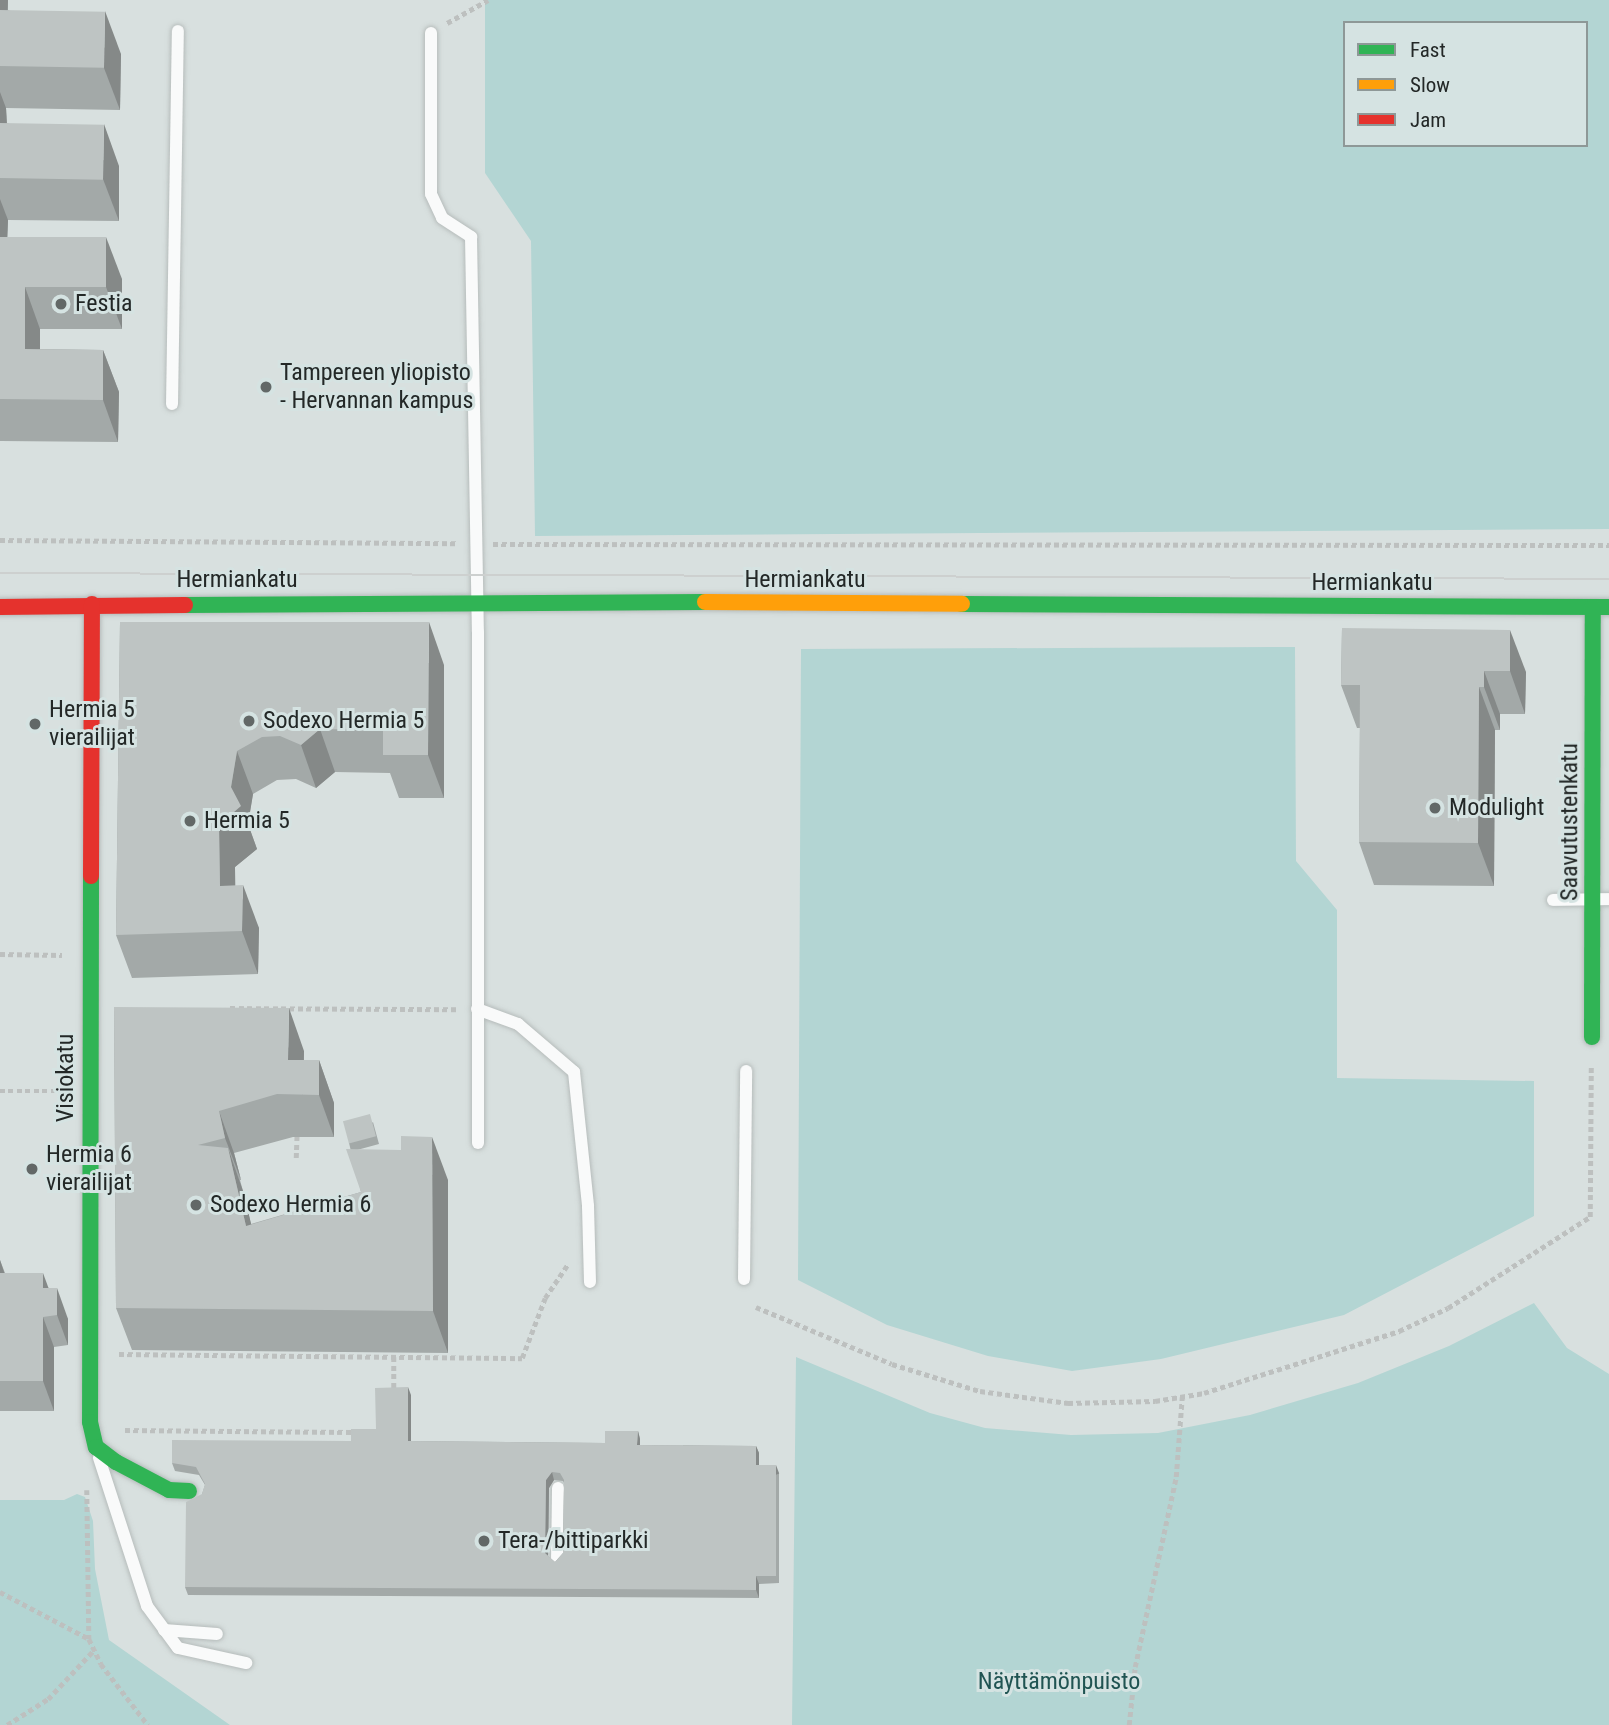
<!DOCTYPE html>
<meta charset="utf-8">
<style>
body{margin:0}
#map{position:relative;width:1609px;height:1725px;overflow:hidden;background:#d8e0df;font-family:"Roboto Condensed",sans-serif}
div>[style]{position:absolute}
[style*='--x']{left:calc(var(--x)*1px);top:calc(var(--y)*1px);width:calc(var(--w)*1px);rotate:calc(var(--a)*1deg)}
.green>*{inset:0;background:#b3d5d3}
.path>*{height:4.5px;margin-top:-2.25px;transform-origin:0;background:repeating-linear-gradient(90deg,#bdc0bf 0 5px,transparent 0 8.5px)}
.roads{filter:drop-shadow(0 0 2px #b6bcbb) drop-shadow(0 0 2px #b6bcbb)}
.lane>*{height:12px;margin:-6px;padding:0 6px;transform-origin:6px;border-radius:6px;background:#f9fafa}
.fast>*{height:16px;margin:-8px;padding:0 8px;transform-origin:8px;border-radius:8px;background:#30b455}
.slow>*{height:16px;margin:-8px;padding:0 8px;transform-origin:8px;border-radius:8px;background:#ff9f0a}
.jam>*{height:16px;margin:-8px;padding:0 8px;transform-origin:8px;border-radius:8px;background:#e5322d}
.tram>*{height:2px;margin:-1px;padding:0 1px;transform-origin:1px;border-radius:1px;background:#cdd0cf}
.wall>*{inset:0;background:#a3a9a8}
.shaded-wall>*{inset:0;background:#858988;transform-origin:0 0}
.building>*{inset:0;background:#bec4c3;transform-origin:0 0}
.dots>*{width:19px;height:19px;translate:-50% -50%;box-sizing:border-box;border:4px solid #d5e3e2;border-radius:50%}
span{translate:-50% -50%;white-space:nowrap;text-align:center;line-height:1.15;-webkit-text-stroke:6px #d5e3e2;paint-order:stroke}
.poi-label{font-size:24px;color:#232827}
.left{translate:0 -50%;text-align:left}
.street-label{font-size:24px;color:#232827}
.park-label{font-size:24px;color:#205452}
.legend{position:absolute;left:1343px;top:21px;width:245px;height:126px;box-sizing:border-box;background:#d5e3e2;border:2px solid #8e9897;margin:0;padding:9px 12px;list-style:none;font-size:21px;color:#232827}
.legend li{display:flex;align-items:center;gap:14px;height:35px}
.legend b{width:35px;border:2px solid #8e9897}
</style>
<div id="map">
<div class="green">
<i style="clip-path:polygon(evenodd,485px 0,1609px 0,1609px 529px,535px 536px,531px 241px,485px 173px,485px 0,1345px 23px,1586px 23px,1586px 145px,1345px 145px,1345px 23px)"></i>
<i style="clip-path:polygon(1295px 647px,1296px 861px,1337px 910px,1337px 1078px,1534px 1081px,1534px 1216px,1344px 1315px,1161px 1359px,1072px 1371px,988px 1356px,887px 1325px,798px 1280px,801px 649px)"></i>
<i style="clip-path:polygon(1534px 1303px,1567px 1348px,1609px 1374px,1609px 1725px,792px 1725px,796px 1357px,930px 1413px,985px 1428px,1071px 1435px,1158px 1433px,1250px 1415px,1358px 1383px,1449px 1346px)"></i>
<i style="clip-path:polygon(77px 1494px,85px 1497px,93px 1521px,95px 1569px,109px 1640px,230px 1725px,0 1725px,0 1500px,64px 1500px)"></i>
</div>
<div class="path">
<i style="--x:447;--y:23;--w:47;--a:-29.3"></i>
<i style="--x:0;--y:540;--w:457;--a:0.4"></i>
<i style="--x:493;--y:544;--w:1116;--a:0.05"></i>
<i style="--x:0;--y:954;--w:62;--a:0.9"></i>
<i style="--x:230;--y:1008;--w:229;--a:0.3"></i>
<i style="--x:0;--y:1091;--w:62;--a:0"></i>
<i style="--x:296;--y:1158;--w:27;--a:-88"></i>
<i style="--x:756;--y:1307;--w:147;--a:22.7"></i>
<i style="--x:892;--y:1364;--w:92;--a:17.1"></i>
<i style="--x:980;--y:1391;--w:89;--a:7.8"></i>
<i style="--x:1068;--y:1403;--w:87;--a:-1.3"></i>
<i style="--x:1155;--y:1401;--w:50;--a:-9.3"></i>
<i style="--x:1204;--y:1393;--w:205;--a:-17.6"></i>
<i style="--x:1399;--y:1331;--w:54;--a:-25.1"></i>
<i style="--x:1448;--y:1308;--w:169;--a:-32.7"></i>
<i style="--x:1590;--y:1217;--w:153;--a:-89.6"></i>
<i style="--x:119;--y:1354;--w:403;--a:0.6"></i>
<i style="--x:522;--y:1358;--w:64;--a:-69"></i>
<i style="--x:545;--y:1298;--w:41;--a:-55.9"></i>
<i style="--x:394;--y:1357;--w:36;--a:90"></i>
<i style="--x:125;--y:1430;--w:229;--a:0.5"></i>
<i style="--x:87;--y:1490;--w:149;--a:89.2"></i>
<i style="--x:89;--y:1639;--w:28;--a:64"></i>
<i style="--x:101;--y:1664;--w:77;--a:52.4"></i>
<i style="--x:0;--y:1592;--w:101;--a:27.8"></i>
<i style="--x:7;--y:1725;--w:49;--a:-32.4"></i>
<i style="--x:48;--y:1699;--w:66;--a:-46.8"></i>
<i style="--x:1129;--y:1725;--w:58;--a:-84.1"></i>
<i style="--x:1135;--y:1667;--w:194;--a:-77.8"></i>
<i style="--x:1176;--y:1477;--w:80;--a:-85.7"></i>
</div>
<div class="roads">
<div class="lane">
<i style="--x:431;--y:33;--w:161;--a:90"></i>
<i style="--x:431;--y:194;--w:26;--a:65"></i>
<i style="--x:442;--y:218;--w:35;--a:33"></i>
<i style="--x:471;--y:237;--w:395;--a:89"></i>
<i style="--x:478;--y:632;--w:511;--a:90"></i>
<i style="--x:172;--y:404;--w:373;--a:-89.1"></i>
<i style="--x:1553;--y:900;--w:56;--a:-1"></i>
<i style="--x:477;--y:1009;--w:44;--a:20.1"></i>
<i style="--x:518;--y:1024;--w:74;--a:40.6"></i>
<i style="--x:574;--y:1072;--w:135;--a:84"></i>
<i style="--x:588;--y:1206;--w:76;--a:88.5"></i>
<i style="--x:744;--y:1279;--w:208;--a:-89.4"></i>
<i style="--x:99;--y:1458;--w:156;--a:72"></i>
<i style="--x:147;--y:1606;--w:52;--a:53.6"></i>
<i style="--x:178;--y:1648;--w:70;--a:12.4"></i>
<i style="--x:557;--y:1561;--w:73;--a:-89.2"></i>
<i style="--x:164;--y:1630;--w:53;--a:4.3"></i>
</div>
<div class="fast">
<i style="--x:962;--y:604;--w:647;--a:0.27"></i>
<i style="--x:185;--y:605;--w:520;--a:-0.33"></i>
<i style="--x:91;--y:876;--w:546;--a:90.1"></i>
<i style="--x:90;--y:1422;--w:26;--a:77"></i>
<i style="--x:96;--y:1447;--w:25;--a:37"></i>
<i style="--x:116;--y:1462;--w:60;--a:27.8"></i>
<i style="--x:169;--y:1490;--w:20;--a:3"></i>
<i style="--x:1592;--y:1037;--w:430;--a:-89.9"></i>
</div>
<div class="slow">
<i style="--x:705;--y:602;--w:257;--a:0.4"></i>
</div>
<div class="jam">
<i style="--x:0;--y:607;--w:185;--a:-0.6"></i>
<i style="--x:91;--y:876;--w:272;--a:-89.8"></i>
</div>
</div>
<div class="tram">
<i style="--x:0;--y:573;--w:1609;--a:0.21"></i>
</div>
<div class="wall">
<i style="clip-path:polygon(0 0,8px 0,8px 10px,121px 54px,120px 110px,6px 108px,7px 123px,119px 166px,119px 221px,8px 220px,7px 237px,122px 279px,122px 329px,40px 329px,40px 349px,103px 350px,119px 392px,118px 442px,0 441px)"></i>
<i style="clip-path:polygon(120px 622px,444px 665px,444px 798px,399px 798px,390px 773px,335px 772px,316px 788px,296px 779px,277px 780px,253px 794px,248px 824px,257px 849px,235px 867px,235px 886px,259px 928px,258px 974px,132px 978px,116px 935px)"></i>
<i style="clip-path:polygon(1342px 628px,1526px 672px,1525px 714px,1500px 714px,1500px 730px,1495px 730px,1494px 886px,1374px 885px,1359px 842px,1360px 728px,1357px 728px,1341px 685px)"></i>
<i style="clip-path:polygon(114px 1007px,304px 1051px,304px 1060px,319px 1060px,334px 1103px,334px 1137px,293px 1137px,234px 1153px,241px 1180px,240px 1180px,243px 1191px,251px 1224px,361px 1192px,349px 1143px,373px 1122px,379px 1144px,357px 1150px,448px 1180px,448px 1353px,132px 1350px,116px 1308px)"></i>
<i style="clip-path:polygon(0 1260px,5px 1273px,49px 1288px,68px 1319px,68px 1345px,54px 1347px,54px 1411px,0 1411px)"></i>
<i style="clip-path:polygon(evenodd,411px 1395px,411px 1441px,605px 1443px,638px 1431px,640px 1439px,640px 1445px,756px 1446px,759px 1453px,759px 1465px,779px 1473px,779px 1583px,759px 1584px,759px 1598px,188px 1595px,185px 1587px,202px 1494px,205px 1485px,199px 1475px,175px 1471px,172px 1463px,351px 1441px,376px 1429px,411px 1395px,554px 1480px,563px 1481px,564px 1483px,563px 1553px,555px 1562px,548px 1556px,549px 1488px,554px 1480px)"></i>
</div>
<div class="shaded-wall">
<i style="clip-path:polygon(0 0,8px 0,6px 52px,0 35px)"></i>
<i style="clip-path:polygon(105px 11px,121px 54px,120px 110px,104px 68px)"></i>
<i style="clip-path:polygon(0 92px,6px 108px,9px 165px,0 142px)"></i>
<i style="clip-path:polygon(104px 124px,119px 166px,119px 221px,103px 179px)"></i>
<i style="clip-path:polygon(0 199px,8px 220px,6px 279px,0 262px)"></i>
<i style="clip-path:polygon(106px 237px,122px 279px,122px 329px,106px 287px)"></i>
<i style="clip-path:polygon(25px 287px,40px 329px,40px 391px,25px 349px)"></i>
<i style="clip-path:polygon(103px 350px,119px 392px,118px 442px,103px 400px)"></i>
<i style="clip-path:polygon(429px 622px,444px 665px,444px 798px,428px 755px)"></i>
<i style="clip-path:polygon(1510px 630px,1526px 672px,1525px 714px,1510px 671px)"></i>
<i style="clip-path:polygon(1484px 671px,1500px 714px,1500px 730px,1484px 687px)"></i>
<i style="clip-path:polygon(1479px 687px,1495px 730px,1494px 886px,1478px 843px)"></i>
<i style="clip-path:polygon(320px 729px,335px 772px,316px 788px,301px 745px)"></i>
<i style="clip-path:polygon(237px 751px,253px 794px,248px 824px,257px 849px,235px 867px,236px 929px,220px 886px,219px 825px,231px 787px)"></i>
<i style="clip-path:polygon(243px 885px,259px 928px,258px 974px,242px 931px)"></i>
<i style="clip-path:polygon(289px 1008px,304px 1051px,303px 1095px,288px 1060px)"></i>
<i style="clip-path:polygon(319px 1060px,334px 1103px,334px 1137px,319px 1095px)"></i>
<i style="clip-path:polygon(219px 1111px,234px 1153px,241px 1180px,225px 1138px)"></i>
<i style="clip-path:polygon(432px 1137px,448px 1180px,448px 1353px,433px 1311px)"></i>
<i style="clip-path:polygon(228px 1148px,243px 1191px,262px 1268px,246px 1226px)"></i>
<i style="clip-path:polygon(0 1260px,5px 1275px,0 1281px)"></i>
<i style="clip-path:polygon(43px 1273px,54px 1303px,43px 1288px)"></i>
<i style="clip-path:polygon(57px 1288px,68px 1319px,68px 1345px,57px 1315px)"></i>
<i style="clip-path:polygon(43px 1317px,54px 1347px,54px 1411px,43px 1381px)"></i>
<i style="clip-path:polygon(408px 1387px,411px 1395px,411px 1449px,408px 1441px)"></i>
<i style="clip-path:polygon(638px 1431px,640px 1439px,640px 1452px,637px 1445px)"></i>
<i style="clip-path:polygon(756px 1446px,759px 1453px,759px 1473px,756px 1465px)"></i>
<i style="left:776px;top:1465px;width:9px;height:111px;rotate:69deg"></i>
<i style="clip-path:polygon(552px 1472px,554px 1480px,549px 1488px,548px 1561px,545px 1553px,546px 1480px)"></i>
<i style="clip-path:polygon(756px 1576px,759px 1584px,759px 1598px,756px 1590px)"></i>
</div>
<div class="building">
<i style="left:0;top:10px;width:105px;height:56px;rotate:1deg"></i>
<i style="left:0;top:123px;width:104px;height:55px;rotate:1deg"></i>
<i style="clip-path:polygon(0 237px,106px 237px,106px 287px,25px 287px,25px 349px,103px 350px,103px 400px,0 399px)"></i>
<i style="clip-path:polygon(120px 622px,429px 622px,428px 755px,383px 755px,383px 730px,320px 729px,301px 745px,280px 736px,262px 737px,237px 751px,231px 787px,241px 806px,219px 825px,220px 886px,243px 885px,242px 931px,116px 935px)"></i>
<i style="clip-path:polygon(1342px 628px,1510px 630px,1510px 671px,1484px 671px,1484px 687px,1479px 687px,1478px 843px,1359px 842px,1360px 685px,1341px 685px)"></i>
<i style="clip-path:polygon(114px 1007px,289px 1008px,288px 1060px,319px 1060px,319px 1095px,277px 1094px,219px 1111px,225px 1138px,198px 1145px,228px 1148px,246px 1226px,361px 1192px,346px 1149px,401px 1150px,401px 1136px,432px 1137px,433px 1311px,116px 1308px)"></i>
<i style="left:370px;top:1114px;width:23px;height:28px;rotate:75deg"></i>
<i style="clip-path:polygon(0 1273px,43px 1273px,43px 1288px,57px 1288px,57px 1315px,43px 1317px,43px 1381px,0 1381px)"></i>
<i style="clip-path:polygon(evenodd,408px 1387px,408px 1441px,605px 1443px,605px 1431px,638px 1431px,637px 1445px,756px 1446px,756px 1465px,776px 1465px,776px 1576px,756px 1576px,756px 1590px,185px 1587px,186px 1502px,202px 1494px,205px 1484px,196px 1467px,172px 1463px,172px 1440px,351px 1441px,351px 1429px,376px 1429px,375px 1388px,408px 1387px,552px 1472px,560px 1473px,564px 1480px,563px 1553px,555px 1562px,545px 1553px,546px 1480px,552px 1472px)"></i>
</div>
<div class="dots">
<i style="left:61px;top:304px;background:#626867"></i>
<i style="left:266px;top:387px;background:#626867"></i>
<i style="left:249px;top:721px;background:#626867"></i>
<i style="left:35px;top:724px;background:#626867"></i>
<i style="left:1435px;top:808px;background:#626867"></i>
<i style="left:190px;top:821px;background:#626867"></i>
<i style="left:32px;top:1169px;background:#626867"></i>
<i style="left:196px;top:1205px;background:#626867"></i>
<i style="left:484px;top:1541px;background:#626867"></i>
</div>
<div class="poi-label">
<span class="left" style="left:75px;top:304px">Festia</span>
<span class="left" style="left:280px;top:387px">Tampereen yliopisto<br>- Hervannan kampus</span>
<span class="left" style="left:49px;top:724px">Hermia 5<br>vierailijat</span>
<span class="left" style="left:263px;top:721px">Sodexo Hermia 5</span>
<span class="left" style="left:1449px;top:808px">Modulight</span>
<span class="left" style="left:204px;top:821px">Hermia 5</span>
<span class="left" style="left:46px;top:1169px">Hermia 6<br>vierailijat</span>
<span class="left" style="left:210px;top:1205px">Sodexo Hermia 6</span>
<span class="left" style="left:498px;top:1541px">Tera-/bittiparkki</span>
</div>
<div class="street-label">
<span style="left:237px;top:580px">Hermiankatu</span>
<span style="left:805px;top:580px">Hermiankatu</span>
<span style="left:1372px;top:583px">Hermiankatu</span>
<span style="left:1570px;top:822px;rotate:-90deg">Saavutustenkatu</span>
<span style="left:66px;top:1078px;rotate:-90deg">Visiokatu</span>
</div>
<div class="park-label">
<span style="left:1059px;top:1682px">Näyttämönpuisto</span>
</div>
<ul class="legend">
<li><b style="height:9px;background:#30b455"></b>Fast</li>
<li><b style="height:9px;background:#ff9f0a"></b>Slow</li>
<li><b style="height:9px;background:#e5322d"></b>Jam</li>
</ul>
</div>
